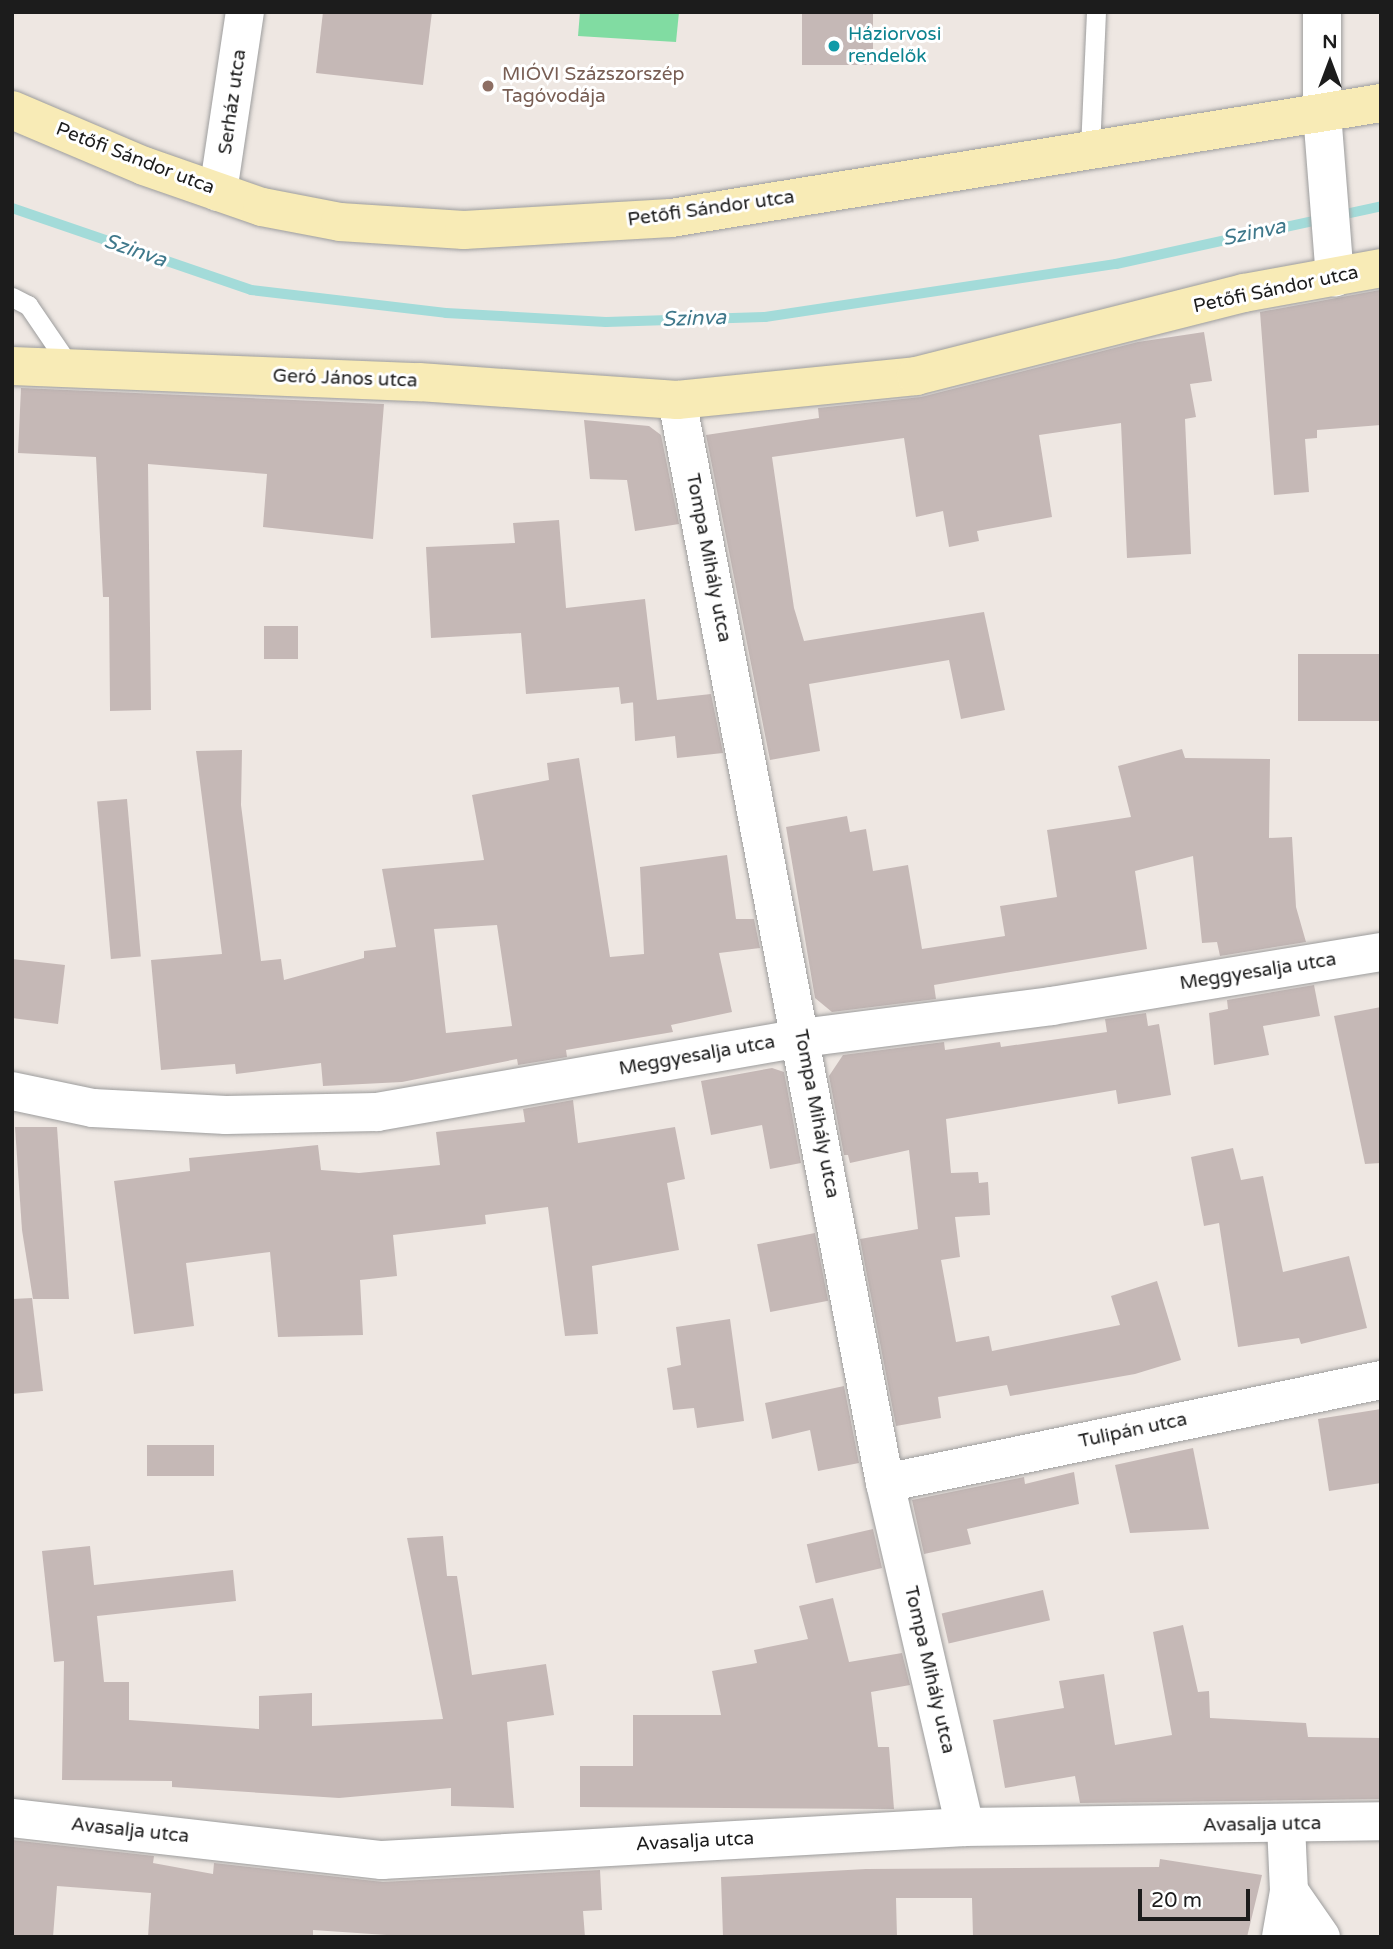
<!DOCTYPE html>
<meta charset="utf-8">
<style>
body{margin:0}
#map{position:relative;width:1393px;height:1949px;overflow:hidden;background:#eee7e2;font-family:"Varela Round",sans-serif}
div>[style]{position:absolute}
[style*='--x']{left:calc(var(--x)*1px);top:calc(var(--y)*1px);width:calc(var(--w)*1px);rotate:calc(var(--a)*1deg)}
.pitch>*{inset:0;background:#81dca2}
.stream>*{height:10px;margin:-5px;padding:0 5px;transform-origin:5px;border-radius:5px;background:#a3dbd9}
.building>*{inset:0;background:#c5b8b6;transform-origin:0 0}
.roads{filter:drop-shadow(0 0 2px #9d9d9d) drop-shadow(0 0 2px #9d9d9d)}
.lane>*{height:19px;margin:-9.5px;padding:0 9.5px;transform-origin:9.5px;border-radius:9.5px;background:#fff}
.street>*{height:38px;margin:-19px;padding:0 19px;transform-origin:19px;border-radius:19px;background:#fff}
.secondary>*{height:38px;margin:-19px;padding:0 19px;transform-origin:19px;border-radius:19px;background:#f8ebb6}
.dots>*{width:19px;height:19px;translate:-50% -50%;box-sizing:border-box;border:4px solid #fff;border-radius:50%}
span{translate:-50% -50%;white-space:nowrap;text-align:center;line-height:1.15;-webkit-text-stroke:6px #fff;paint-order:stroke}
.culture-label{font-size:19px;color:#0d838f}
.left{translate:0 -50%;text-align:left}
.education-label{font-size:19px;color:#785e54}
.street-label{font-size:19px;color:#1c1c1c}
.water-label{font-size:21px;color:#3f788b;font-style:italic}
.frame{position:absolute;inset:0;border:14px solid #1c1c1c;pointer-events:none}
.north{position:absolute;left:1295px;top:28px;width:70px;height:70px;-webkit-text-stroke:5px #fff;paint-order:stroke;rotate:0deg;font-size:19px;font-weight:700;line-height:28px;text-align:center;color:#1c1c1c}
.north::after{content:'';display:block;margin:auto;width:24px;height:32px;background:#1c1c1c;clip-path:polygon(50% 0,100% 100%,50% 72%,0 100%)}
.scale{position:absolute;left:1138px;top:1889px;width:112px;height:32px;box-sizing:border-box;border:4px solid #1c1c1c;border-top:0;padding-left:9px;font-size:21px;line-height:24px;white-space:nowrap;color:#1c1c1c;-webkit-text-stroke:5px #fff;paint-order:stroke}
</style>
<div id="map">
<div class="pitch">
<i style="clip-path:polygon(580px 12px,679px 12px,676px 42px,578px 36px)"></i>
</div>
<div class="stream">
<i style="--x:12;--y:208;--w:253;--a:18.9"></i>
<i style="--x:251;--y:290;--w:196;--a:6.7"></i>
<i style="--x:446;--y:313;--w:160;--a:3.2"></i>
<i style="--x:606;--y:322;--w:159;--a:-1.8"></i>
<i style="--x:765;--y:317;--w:355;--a:-8.6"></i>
<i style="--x:1116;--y:264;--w:271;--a:-12.3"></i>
</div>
<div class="building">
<i style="clip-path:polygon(323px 12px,432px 12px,423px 85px,316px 73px)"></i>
<i style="left:802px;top:12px;width:71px;height:53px"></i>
<i style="clip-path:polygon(1380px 290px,1381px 425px,1317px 430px,1317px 438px,1305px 439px,1309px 492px,1274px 495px,1260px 312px)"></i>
<i style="clip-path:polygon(1204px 332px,1212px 381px,1190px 384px,1196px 417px,1185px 419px,1191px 554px,1127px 558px,1121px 423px,1039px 435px,1052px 517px,977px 531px,979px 541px,949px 547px,943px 511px,916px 517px,904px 438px,772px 457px,794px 608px,804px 641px,984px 612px,1005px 710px,961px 719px,949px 660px,809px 684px,820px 751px,770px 760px,706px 435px,819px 418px,818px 408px,921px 397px,1138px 342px)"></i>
<i style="clip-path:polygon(21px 388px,384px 404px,373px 539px,263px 527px,267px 474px,148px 464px,151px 710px,110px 711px,109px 597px,103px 597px,96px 457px,18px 453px)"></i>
<i style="clip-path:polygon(584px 420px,649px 426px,661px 435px,679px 524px,635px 531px,627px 480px,590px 479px)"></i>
<i style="clip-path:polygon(559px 520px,566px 608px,645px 599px,657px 700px,711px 694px,723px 753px,677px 758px,675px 736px,635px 741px,633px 702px,642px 701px,621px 704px,619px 687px,526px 694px,521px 633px,431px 638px,426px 547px,515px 543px,513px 523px)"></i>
<i style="left:264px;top:626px;width:34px;height:33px"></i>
<i style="left:1381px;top:654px;width:67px;height:83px;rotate:90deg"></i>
<i style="clip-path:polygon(1182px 749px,1185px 758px,1270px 759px,1269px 838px,1292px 837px,1296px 907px,1306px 942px,1220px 956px,1217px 942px,1202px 943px,1193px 856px,1135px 871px,1147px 949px,934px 985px,936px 999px,832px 1012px,815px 998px,786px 827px,847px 816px,850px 832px,866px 829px,873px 871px,908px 865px,922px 949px,1005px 936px,1000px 906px,1057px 897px,1047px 830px,1131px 817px,1118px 766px)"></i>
<i style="clip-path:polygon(evenodd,242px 750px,241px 805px,261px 961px,281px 959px,284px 980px,364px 958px,364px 951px,396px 947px,382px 869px,484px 860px,472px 795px,549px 780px,547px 763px,579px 758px,610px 957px,644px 954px,640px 867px,727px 855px,736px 919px,754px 919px,760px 948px,719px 953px,732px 1012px,671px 1025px,673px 1032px,566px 1050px,567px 1057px,518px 1065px,517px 1059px,402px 1082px,323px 1086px,321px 1063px,236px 1074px,235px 1064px,161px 1070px,151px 960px,222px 954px,196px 751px,242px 750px,497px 925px,512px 1026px,446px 1033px,434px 929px,497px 925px)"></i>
<i style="left:127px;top:799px;width:158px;height:30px;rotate:85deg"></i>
<i style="clip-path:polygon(12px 959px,65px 965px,58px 1024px,12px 1018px)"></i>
<i style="clip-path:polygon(1314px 985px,1320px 1016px,1263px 1026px,1269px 1055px,1214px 1065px,1209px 1013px,1228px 1009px,1227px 1000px)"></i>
<i style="clip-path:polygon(1381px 1007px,1381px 1163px,1365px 1164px,1334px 1016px)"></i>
<i style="clip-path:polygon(1146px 1013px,1148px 1026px,1159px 1024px,1171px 1095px,1118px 1104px,1116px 1090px,946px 1119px,951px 1173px,978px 1172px,979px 1183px,988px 1182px,990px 1215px,955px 1217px,960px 1257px,941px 1260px,956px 1342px,989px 1336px,992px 1351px,1120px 1325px,1111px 1296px,1157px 1281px,1181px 1360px,1135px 1374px,1010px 1396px,1007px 1385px,938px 1397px,941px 1418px,896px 1426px,860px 1239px,918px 1229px,909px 1150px,850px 1163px,848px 1155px,844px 1155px,829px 1076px,843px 1055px,944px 1042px,945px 1050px,1000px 1042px,1001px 1047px,1107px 1032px,1105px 1019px)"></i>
<i style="clip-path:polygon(772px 1068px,784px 1072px,801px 1163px,770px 1169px,762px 1125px,711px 1135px,701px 1081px)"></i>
<i style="clip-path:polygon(573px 1100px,578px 1143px,675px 1127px,685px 1179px,667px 1183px,679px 1250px,592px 1266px,598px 1334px,565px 1336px,548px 1207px,485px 1215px,486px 1224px,393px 1235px,397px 1276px,360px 1280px,363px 1335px,278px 1337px,270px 1252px,186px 1263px,194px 1326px,134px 1334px,114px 1181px,190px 1171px,189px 1158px,318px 1145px,321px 1170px,359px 1173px,440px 1165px,436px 1132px,525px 1122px,523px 1109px)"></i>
<i style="clip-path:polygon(15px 1127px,57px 1127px,69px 1299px,33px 1299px,22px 1230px)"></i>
<i style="clip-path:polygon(1233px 1148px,1241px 1180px,1263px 1176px,1283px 1272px,1349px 1256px,1367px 1328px,1301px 1344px,1299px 1338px,1238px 1347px,1219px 1223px,1204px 1226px,1191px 1157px)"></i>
<i style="left:815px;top:1233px;width:69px;height:59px;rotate:79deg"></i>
<i style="clip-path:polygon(32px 1298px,43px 1391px,12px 1394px,12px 1299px)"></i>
<i style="clip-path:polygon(730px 1319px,744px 1421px,697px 1428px,694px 1408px,673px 1410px,667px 1368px,681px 1365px,676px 1327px)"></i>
<i style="clip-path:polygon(844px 1386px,859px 1463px,818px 1471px,810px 1430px,772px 1439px,765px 1403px)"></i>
<i style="clip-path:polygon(1381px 1409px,1381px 1483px,1329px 1491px,1318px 1419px)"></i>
<i style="left:214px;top:1445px;width:31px;height:67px;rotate:90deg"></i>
<i style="clip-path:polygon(1193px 1448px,1209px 1529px,1130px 1533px,1115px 1465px)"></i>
<i style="clip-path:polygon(1074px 1472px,1079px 1504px,967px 1529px,971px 1544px,924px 1554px,912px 1500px,1024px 1477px,1025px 1484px)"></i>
<i style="left:873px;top:1529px;width:40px;height:68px;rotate:77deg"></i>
<i style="clip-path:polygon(443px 1536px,447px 1576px,457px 1576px,472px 1675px,546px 1664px,554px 1715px,507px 1722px,514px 1808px,451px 1806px,451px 1788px,339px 1798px,172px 1787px,172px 1781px,62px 1780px,64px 1661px,54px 1662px,42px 1551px,90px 1546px,94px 1585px,233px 1570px,236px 1601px,97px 1616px,104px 1682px,129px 1682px,129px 1720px,259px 1729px,259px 1696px,312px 1693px,312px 1726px,443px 1719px,407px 1538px)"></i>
<i style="left:1043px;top:1590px;width:31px;height:104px;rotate:77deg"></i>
<i style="clip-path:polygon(833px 1598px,849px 1662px,902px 1653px,910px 1685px,871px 1692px,878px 1747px,889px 1747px,894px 1809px,580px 1807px,580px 1766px,633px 1766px,633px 1715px,721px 1715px,712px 1671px,757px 1663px,754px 1650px,808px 1639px,799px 1606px)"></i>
<i style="clip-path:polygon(1183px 1625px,1198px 1692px,1209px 1691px,1210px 1718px,1306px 1723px,1308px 1737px,1381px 1738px,1381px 1799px,1080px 1803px,1075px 1776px,1005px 1788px,993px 1720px,1064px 1708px,1059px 1681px,1104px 1674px,1115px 1745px,1172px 1735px,1153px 1632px)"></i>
<i style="clip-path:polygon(12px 1840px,154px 1856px,153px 1863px,213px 1874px,214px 1863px,383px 1882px,600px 1870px,602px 1910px,583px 1911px,585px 1937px,416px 1937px,313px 1930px,313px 1937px,148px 1937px,151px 1893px,57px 1886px,53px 1937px,12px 1937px)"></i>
<i style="clip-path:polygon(1160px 1859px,1262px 1875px,1247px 1937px,973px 1937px,972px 1898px,896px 1898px,897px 1937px,723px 1937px,721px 1877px,866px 1869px,1159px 1867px)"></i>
</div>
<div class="roads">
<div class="lane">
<i style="--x:1090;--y:149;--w:137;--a:-87.5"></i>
<i style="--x:12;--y:297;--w:18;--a:27"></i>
<i style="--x:28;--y:305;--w:76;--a:55.7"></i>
</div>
<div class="street">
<i style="--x:1322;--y:12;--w:101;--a:90"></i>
<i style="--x:1322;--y:113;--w:165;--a:85.5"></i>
<i style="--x:218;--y:192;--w:182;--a:-81.5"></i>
<i style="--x:677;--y:400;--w:1103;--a:79.13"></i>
<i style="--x:885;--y:1483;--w:353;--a:76.9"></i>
<i style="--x:12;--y:1091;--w:83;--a:11.9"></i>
<i style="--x:93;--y:1108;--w:133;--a:3"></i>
<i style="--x:226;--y:1115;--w:151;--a:-1.1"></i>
<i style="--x:377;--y:1112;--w:431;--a:-9.9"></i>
<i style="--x:802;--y:1038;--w:252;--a:-7.3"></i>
<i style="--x:1052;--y:1006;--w:333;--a:-9.3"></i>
<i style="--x:885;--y:1483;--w:507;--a:-11.73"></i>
<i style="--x:12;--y:1818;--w:372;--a:6.5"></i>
<i style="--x:382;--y:1860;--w:584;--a:-3.24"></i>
<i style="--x:965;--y:1827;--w:416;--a:-0.8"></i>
<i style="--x:1289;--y:1891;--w:56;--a:55.2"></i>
<i style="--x:1281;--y:1937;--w:47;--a:-80.1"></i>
<i style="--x:1289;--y:1891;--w:65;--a:-92.6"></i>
</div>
<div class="secondary">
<i style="--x:12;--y:110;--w:143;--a:23"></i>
<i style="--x:144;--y:166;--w:125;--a:19.2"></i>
<i style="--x:262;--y:207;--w:79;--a:10.9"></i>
<i style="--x:340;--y:222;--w:124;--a:3.7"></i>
<i style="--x:464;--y:230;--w:207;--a:-3.3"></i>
<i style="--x:671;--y:218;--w:719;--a:-9.2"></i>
<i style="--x:12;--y:366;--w:407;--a:2.3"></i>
<i style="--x:419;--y:382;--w:259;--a:4"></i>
<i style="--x:677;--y:400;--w:240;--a:-5.7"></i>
<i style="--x:916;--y:376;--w:338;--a:-14.2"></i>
<i style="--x:1244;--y:293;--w:139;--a:-10.3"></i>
</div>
</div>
<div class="dots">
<i style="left:834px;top:46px;background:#0f9aa8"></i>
<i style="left:488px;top:86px;background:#8d6e63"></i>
</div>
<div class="culture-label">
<span class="left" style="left:848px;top:46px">Háziorvosi<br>rendelők</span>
</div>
<div class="education-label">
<span class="left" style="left:502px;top:86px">MIÓVI Százszorszép<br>Tagóvodája</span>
</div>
<div class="street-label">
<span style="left:233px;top:102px;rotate:-82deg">Serház utca</span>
<span style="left:135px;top:159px;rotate:21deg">Petőfi Sándor utca</span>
<span style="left:711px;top:209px;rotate:-8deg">Petőfi Sándor utca</span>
<span style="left:1276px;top:290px;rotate:-12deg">Petőfi Sándor utca</span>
<span style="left:345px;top:379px;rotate:2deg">Geró János utca</span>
<span style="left:708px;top:558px;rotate:79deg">Tompa Mihály utca</span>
<span style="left:1258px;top:972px;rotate:-9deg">Meggyesalja utca</span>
<span style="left:697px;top:1056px;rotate:-10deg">Meggyesalja utca</span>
<span style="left:816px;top:1114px;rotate:79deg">Tompa Mihály utca</span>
<span style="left:1133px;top:1431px;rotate:-12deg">Tulipán utca</span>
<span style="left:929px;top:1670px;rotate:77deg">Tompa Mihály utca</span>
<span style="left:1262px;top:1825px;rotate:-1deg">Avasalja utca</span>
<span style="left:130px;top:1831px;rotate:6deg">Avasalja utca</span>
<span style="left:695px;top:1842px;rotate:-3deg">Avasalja utca</span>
</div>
<div class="water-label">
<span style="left:1254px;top:233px;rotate:-12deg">Szinva</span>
<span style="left:135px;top:251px;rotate:19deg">Szinva</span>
<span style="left:694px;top:319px;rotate:-2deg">Szinva</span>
</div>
<div class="frame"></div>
<div class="north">N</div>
<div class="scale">20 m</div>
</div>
